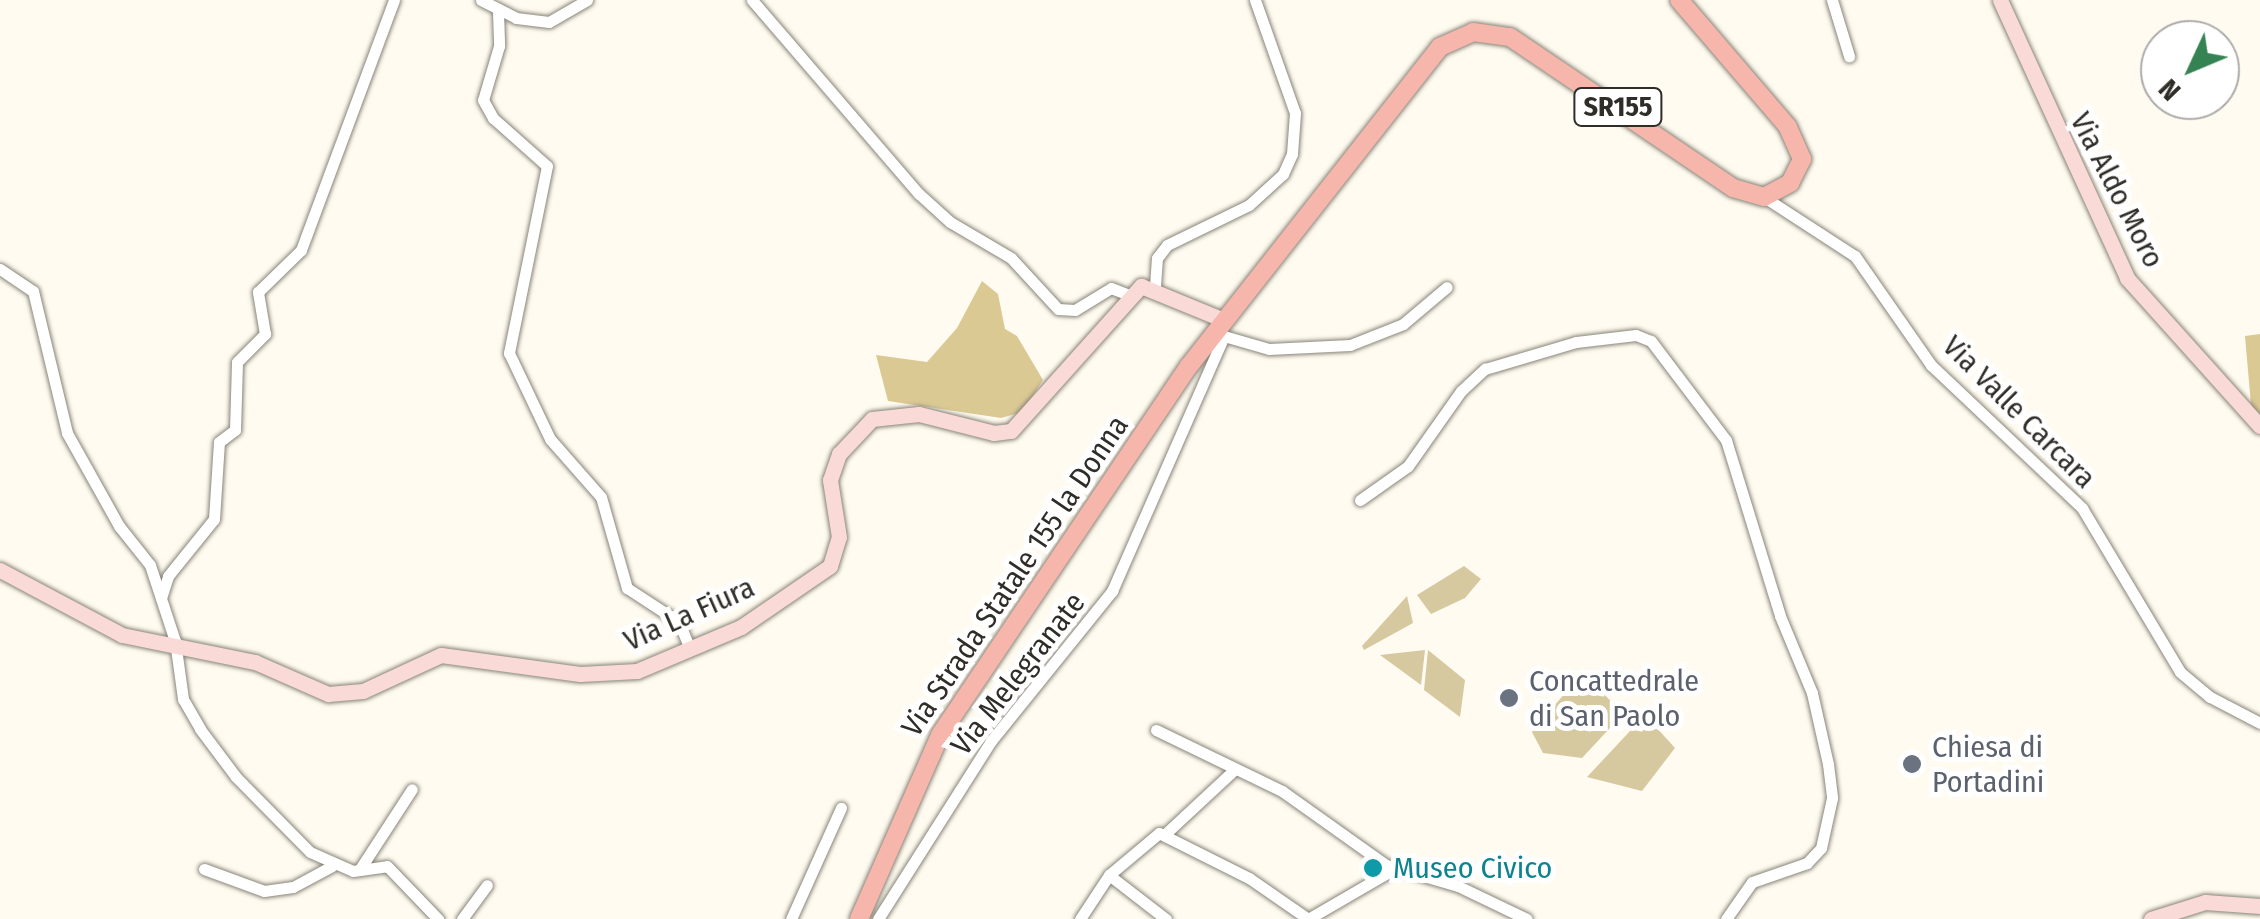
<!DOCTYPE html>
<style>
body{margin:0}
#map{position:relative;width:2260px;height:919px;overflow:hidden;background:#fffbf0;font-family:"Fira Sans Condensed",sans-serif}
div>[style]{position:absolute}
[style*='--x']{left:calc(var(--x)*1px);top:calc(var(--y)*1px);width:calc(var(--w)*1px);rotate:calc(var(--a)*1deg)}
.green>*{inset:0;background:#d6c9a0}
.forest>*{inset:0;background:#dbc994}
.roads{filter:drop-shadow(0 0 2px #888478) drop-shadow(0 0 2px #888478)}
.minor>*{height:11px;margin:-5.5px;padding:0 5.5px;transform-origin:5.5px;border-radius:5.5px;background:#fff}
.secondary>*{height:15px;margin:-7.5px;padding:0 7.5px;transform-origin:7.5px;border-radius:7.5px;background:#fadad6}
.primary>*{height:18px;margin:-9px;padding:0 9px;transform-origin:9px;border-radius:9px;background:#f6b6ac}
.dots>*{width:28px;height:28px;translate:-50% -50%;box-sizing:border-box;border:5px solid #fff;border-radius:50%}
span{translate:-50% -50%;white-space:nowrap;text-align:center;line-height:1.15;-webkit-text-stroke:10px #fff;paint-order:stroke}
.shield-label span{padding:2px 8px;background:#fff;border:2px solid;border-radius:8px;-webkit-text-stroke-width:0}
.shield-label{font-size:28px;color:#2f2d28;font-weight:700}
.street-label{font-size:30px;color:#2f2d28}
.worship-label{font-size:30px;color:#5b616d}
.left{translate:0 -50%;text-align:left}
.culture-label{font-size:30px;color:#0d838f}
.north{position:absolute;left:2140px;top:20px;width:100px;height:100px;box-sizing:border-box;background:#fff;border:2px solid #acaba9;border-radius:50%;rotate:226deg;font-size:28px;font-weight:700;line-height:40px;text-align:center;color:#2f2d28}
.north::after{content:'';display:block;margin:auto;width:35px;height:45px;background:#358352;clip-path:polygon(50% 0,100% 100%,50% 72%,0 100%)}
</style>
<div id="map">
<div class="green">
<i style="clip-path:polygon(1464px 566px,1481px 579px,1465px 598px,1431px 614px,1417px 595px)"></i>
<i style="clip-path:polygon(1407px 596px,1413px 623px,1364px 650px,1362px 646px)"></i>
<i style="clip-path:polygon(1425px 650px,1421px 685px,1380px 655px)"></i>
<i style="clip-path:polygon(1428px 650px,1465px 680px,1460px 717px,1424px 690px)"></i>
<i style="clip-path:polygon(1583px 672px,1623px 714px,1582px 758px,1543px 753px,1532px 732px)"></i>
<i style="clip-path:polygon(1645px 715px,1675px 748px,1642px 791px,1587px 777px)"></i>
</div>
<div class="forest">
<i style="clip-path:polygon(982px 281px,998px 294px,1005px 329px,1017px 336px,1043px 380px,1022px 412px,1001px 418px,888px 401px,876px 355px,927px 362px,957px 328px)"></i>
<i style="clip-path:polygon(2260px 334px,2260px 414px,2251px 405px,2245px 336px)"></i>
</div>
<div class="roads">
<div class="minor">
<i style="--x:481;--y:0;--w:39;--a:27"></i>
<i style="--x:516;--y:18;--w:33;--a:7"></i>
<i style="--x:549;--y:22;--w:44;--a:-30.1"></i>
<i style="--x:752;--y:0;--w:255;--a:49.3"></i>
<i style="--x:918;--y:193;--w:43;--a:42.2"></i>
<i style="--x:950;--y:222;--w:71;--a:30.5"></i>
<i style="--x:1011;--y:258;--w:69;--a:47.3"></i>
<i style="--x:1058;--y:309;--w:17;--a:3"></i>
<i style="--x:1075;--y:310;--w:42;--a:-31.4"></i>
<i style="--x:1111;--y:288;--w:19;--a:21"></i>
<i style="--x:1832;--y:0;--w:59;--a:73.1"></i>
<i style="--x:498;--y:12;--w:34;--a:88"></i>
<i style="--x:499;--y:46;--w:56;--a:106.5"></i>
<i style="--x:483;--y:100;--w:21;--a:61"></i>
<i style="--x:493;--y:118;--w:72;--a:41.6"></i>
<i style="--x:547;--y:166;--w:191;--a:101.5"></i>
<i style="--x:509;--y:353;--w:95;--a:64.5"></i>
<i style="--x:550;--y:439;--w:77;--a:48.7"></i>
<i style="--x:601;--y:497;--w:95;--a:74.1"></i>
<i style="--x:627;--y:588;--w:62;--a:33.2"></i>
<i style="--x:679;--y:622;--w:27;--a:68"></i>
<i style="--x:1764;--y:197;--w:108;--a:33"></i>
<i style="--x:1855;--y:256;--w:133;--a:55.1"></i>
<i style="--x:1931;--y:365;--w:208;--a:43.4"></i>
<i style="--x:2082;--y:508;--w:191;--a:59.1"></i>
<i style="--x:2180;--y:672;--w:39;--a:40"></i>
<i style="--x:2210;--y:697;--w:56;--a:27.5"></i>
<i style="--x:0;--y:269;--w:40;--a:34"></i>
<i style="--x:33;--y:291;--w:146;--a:76.5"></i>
<i style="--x:67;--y:433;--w:107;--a:60.8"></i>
<i style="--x:119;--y:526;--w:50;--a:51.5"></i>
<i style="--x:150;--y:565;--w:80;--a:71.8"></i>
<i style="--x:175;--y:641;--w:59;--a:82.1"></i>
<i style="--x:183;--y:699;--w:34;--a:60"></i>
<i style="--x:200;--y:729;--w:60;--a:53.1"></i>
<i style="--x:236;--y:777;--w:105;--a:45.4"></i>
<i style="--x:310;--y:852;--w:47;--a:23.8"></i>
<i style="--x:353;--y:871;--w:34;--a:-8"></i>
<i style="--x:387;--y:866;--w:74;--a:46.1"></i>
<i style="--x:1155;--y:286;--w:28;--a:-86"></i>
<i style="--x:1157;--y:258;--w:16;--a:-52"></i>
<i style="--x:1167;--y:245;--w:91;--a:-26"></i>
<i style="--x:1249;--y:205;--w:46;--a:-42.4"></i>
<i style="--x:1283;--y:174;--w:22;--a:-66"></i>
<i style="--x:1292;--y:154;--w:41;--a:-85.8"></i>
<i style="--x:1295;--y:113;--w:120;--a:-109.5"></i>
<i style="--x:1217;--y:334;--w:54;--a:16.1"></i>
<i style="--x:1269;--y:349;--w:81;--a:-2.8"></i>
<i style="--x:1350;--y:345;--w:57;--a:-21.6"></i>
<i style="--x:1403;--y:324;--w:57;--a:-40.1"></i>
<i style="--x:1360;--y:500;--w:59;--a:-35.3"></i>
<i style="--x:1408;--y:466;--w:92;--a:-54.8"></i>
<i style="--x:1461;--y:391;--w:33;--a:-43"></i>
<i style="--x:1485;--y:369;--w:95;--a:-16.5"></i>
<i style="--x:1576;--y:342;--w:60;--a:-6.7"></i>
<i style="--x:1636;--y:335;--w:16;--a:22"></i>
<i style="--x:1651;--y:341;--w:124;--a:52.9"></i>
<i style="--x:1726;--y:440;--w:184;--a:72.9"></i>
<i style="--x:1780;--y:616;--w:83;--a:67.4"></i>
<i style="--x:1812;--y:693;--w:73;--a:77.3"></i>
<i style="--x:1828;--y:764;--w:34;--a:83"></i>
<i style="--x:1832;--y:798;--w:51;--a:102.4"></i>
<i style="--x:1821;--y:848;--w:21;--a:133"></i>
<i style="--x:1807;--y:863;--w:58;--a:160.9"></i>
<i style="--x:1752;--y:882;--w:45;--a:125.1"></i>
<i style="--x:161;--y:598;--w:23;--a:-72"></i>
<i style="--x:168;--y:576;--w:73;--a:-51.1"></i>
<i style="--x:214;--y:519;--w:77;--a:-86.3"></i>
<i style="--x:219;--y:442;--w:20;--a:-37"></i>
<i style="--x:235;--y:430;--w:68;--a:-88.3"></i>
<i style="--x:237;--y:362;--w:40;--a:-45"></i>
<i style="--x:265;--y:334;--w:43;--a:-99.5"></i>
<i style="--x:258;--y:292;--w:60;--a:-44.3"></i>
<i style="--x:301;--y:250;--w:267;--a:-69.6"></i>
<i style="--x:1156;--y:730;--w:140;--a:25.8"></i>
<i style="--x:1282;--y:791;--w:128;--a:35.4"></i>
<i style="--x:1386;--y:865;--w:75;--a:16.3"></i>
<i style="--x:1458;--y:886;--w:76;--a:25.6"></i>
<i style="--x:1164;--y:835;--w:97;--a:-42.9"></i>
<i style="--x:204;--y:869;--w:64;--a:20.1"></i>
<i style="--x:264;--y:891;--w:29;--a:-8"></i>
<i style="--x:293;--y:887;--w:44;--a:-28.3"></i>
<i style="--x:360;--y:869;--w:95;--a:-57"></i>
<i style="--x:1109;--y:875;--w:72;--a:37.7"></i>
<i style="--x:462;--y:919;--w:42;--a:-53.7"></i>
<i style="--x:791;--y:919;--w:122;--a:-65.8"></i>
<i style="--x:878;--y:919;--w:211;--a:-57.6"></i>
<i style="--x:991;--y:741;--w:193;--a:-51.1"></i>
<i style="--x:1112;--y:591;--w:276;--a:-66.3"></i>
<i style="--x:1080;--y:919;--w:53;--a:-56.6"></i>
<i style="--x:1109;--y:875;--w:65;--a:-40"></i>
<i style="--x:1159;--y:833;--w:101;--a:26.6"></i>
<i style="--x:1249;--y:878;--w:72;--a:34.8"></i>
<i style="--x:1308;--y:919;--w:102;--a:-30.1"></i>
</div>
<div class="secondary">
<i style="--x:2000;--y:0;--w:306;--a:65.4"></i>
<i style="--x:2127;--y:278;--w:199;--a:48.1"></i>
<i style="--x:0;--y:570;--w:138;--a:28"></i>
<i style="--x:122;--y:635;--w:136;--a:11.5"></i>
<i style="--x:255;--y:662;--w:80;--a:23.7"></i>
<i style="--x:328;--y:694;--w:35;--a:-5"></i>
<i style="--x:363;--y:691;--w:86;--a:-24.8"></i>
<i style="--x:441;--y:655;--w:140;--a:7.8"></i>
<i style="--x:580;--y:674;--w:57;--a:-3"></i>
<i style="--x:637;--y:671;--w:113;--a:-22.9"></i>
<i style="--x:741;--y:627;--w:108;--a:-34.4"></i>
<i style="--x:830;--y:566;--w:30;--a:-73"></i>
<i style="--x:839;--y:537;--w:58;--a:-99"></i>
<i style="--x:830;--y:480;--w:28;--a:-71"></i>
<i style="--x:839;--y:454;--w:48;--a:-46.7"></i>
<i style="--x:872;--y:419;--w:47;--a:-6.1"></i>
<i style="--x:919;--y:414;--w:77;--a:14.2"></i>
<i style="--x:994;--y:433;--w:17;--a:-7"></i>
<i style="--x:1011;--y:431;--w:195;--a:-48.1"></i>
<i style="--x:1141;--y:286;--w:90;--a:22.3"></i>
<i style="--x:2151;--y:919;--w:57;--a:-17.5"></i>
<i style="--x:2205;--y:902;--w:55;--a:4.2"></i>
</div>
<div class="primary">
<i style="--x:859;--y:919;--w:201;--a:-66.2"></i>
<i style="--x:940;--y:735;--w:445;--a:-56"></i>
<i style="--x:1189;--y:366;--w:406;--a:-51.8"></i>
<i style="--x:1440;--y:47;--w:36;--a:-24"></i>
<i style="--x:1473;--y:32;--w:37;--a:8"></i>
<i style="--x:1510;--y:37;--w:269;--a:34.1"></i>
<i style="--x:1733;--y:188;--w:32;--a:16"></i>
<i style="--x:1764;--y:197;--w:30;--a:-28"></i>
<i style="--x:1790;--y:183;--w:27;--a:-63"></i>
<i style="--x:1802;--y:159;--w:35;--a:-114"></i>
<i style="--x:1788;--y:127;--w:167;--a:-130.6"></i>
</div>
</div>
<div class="dots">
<i style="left:1509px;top:698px;background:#6b7280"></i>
<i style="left:1912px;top:764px;background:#6b7280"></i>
<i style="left:1373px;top:868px;background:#0f9aa8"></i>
</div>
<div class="shield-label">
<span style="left:1618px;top:107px">SR155</span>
</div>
<div class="street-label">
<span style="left:2117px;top:190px;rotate:63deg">Via Aldo Moro</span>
<span style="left:2019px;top:412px;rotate:45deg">Via Valle Carcara</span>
<span style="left:1015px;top:576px;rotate:-56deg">Via Strada Statale 155 la Donna</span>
<span style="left:689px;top:614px;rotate:-24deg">Via La Fiura</span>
<span style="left:1018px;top:674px;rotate:-52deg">Via Melegranate</span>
</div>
<div class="worship-label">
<span class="left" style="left:1529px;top:698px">Concattedrale<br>di San Paolo</span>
<span class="left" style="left:1932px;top:764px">Chiesa di<br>Portadini</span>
</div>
<div class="culture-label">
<span class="left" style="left:1393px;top:868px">Museo Civico</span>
</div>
<div class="north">N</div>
</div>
